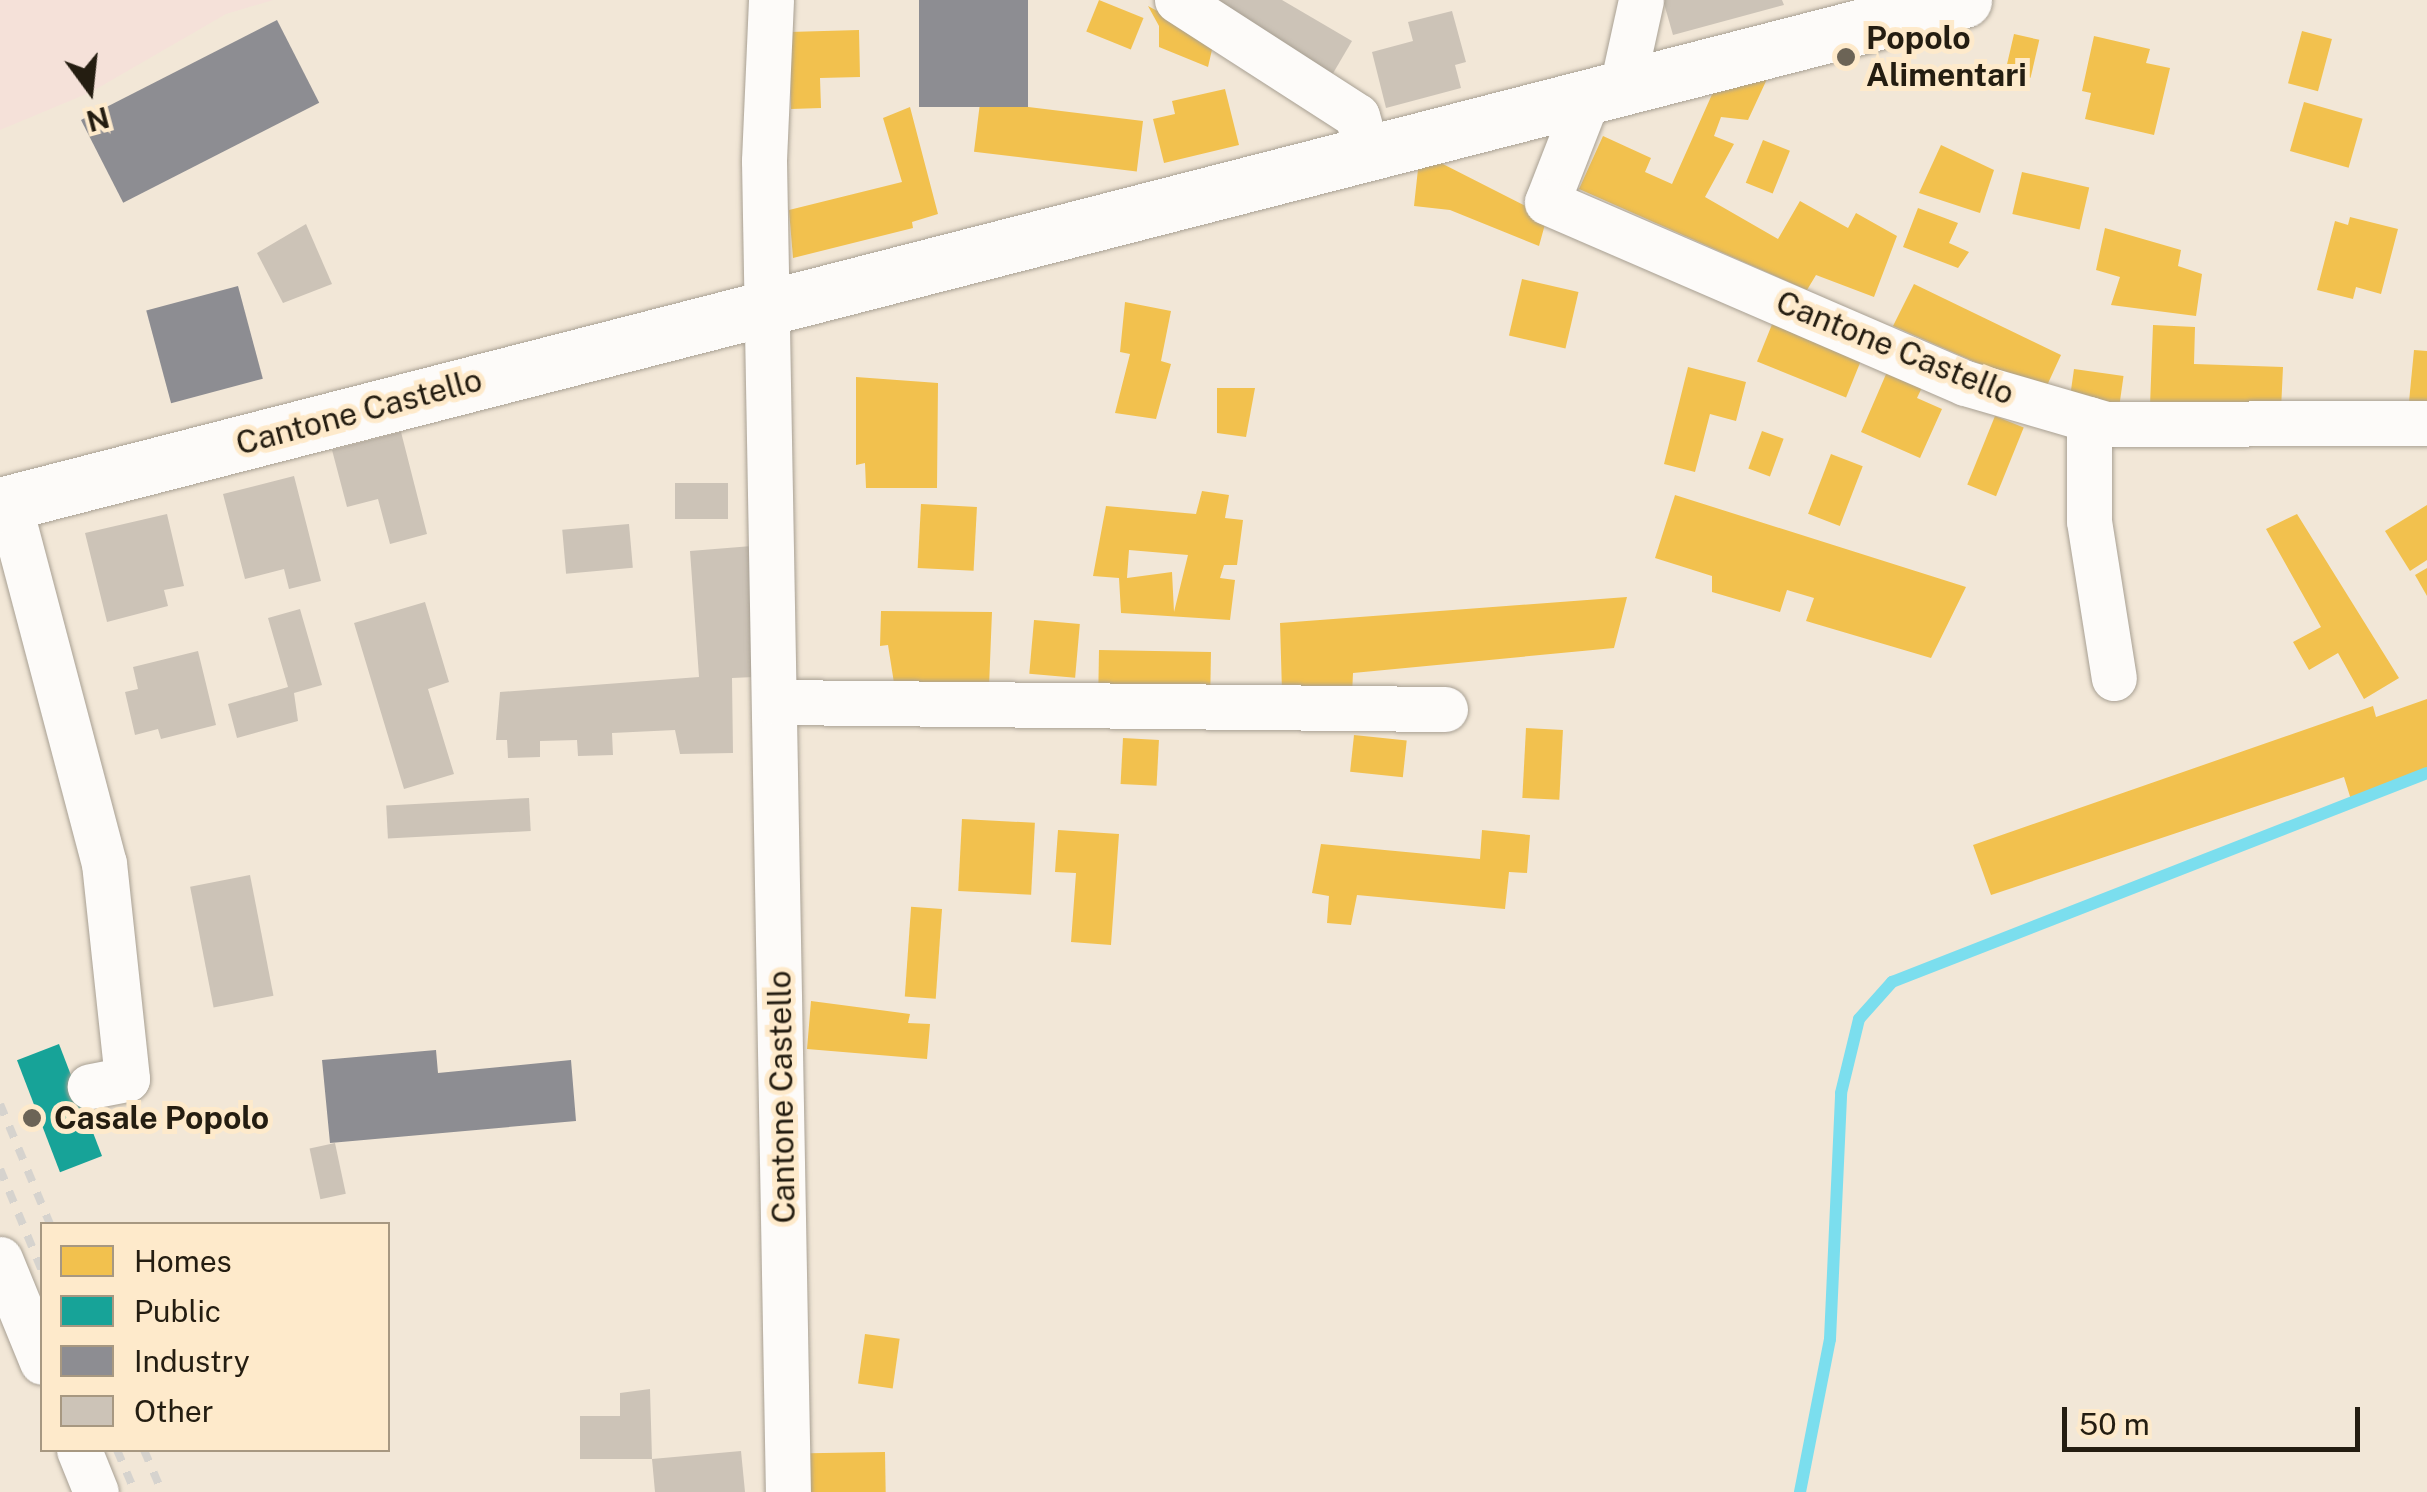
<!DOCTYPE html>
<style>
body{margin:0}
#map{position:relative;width:2427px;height:1492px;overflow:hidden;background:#f2e7d7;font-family:"Public Sans",sans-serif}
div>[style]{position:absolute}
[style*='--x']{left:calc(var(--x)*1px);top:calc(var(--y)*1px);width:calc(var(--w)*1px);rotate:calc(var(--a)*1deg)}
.industrial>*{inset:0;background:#f5e1d9}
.homes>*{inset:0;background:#f2c14e;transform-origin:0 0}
.public>*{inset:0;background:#17a398;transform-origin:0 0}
.industry>*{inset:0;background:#8d8d92;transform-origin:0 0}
.stream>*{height:12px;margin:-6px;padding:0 6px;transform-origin:6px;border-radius:6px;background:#7bdeee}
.building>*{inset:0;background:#ccc3b7;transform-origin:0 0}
.roads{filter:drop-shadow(0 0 2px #a8a093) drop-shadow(0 0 2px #a8a093)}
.street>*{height:45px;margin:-22.5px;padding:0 22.5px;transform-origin:22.5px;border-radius:22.5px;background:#fdfbf9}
.secondary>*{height:55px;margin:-27.5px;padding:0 27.5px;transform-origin:27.5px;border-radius:27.5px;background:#fdfbf9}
.rail>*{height:8px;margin-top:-4px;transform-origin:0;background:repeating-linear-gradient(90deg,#d6d3ce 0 12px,transparent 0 24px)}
.dots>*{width:28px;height:28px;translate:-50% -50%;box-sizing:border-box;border:5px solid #feeacb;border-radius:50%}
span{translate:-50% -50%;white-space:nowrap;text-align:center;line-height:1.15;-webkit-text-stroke:10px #feeacb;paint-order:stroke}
.poi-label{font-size:32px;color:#241d11;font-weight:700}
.left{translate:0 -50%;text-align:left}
.street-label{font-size:32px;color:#241d11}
.legend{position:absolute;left:40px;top:1222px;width:350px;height:230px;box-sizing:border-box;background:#feeacb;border:2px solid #a79881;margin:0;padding:12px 18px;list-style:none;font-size:30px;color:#241d11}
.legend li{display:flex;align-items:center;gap:20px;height:50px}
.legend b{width:50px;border:2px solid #a79881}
.north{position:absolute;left:40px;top:40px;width:100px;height:100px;-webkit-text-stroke:8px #feeacb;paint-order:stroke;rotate:165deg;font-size:28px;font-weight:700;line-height:40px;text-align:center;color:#241d11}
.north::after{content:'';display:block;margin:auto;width:35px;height:45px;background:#241d11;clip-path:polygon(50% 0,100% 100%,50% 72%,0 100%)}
.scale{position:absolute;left:2062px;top:1407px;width:298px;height:45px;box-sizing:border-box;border:5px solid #241d11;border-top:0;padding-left:12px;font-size:30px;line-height:35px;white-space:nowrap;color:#241d11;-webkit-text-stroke:8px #feeacb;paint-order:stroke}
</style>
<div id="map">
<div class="industrial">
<i style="clip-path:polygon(0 0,273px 0,226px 14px,91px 92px,0 130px)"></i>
</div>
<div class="homes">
<i style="left:1099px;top:0;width:48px;height:34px;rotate:22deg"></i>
<i style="clip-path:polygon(1148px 6px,1214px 41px,1208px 67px,1159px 47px,1159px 26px)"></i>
<i style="clip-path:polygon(859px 30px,860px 77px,820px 78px,821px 108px,791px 109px,789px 32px)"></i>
<i style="left:2302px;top:31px;width:31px;height:54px;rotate:15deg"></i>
<i style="left:2014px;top:34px;width:26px;height:39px;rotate:13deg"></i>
<i style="clip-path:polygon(2094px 36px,2150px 49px,2146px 63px,2170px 68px,2154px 135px,2085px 119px,2091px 93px,2082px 91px)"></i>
<i style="clip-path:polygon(1767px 79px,1748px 120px,1721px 117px,1714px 136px,1734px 144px,1705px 197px,1778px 239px,1800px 201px,1848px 228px,1856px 213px,1897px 236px,1874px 297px,1816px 275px,1807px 290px,1579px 189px,1603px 136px,1651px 158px,1645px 172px,1672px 184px,1714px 90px)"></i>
<i style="clip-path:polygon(1225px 89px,1239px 145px,1164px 163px,1153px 119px,1175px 114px,1172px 101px)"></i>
<i style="left:2304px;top:102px;width:61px;height:51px;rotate:16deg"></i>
<i style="clip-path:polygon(910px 107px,938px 214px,912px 222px,913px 228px,793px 258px,789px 210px,902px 182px,883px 118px)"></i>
<i style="left:1143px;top:121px;width:51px;height:164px;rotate:97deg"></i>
<i style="left:1763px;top:140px;width:29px;height:46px;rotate:22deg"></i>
<i style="clip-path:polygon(1941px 145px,1994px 170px,1980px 213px,1919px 193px)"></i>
<i style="clip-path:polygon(1435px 160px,1547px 217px,1539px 246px,1450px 210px,1414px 206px,1418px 169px)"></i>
<i style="left:2022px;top:172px;width:69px;height:43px;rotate:13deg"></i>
<i style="clip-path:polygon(1918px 208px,1958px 223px,1949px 243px,1969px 252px,1958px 268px,1903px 247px)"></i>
<i style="clip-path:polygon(2350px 217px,2398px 229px,2381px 294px,2356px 287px,2353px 299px,2317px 290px,2335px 221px,2348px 225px)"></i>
<i style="clip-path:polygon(2105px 228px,2181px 250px,2178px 266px,2202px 274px,2196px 316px,2111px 305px,2120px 277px,2096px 270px)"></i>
<i style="left:1522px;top:279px;width:58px;height:58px;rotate:13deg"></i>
<i style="clip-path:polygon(1914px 284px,2061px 355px,2044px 392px,1893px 326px)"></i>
<i style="clip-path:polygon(1125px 302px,1171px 311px,1161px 361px,1171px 364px,1156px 419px,1115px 413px,1130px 354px,1120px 352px)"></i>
<i style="left:1775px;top:317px;width:96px;height:48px;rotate:22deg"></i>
<i style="clip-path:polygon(2153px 325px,2195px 327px,2194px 364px,2283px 367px,2281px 410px,2150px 406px)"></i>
<i style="clip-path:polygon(2414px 350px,2427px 351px,2427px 403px,2409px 402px)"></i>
<i style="clip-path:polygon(1890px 365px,1925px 381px,1917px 398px,1942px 409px,1920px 458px,1861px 432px)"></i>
<i style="clip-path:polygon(1688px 367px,1746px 382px,1736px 421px,1710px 414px,1695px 472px,1664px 464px)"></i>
<i style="left:2074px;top:369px;width:50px;height:29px;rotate:8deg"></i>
<i style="clip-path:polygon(856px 377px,938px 383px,937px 488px,866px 488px,865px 463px,856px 465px)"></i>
<i style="clip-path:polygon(1217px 388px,1255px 388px,1246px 437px,1217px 433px)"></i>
<i style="left:1995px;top:416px;width:31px;height:74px;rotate:22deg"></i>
<i style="left:1762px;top:431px;width:23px;height:40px;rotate:20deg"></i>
<i style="left:1831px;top:454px;width:34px;height:64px;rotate:21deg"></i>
<i style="clip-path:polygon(evenodd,1202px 491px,1229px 495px,1225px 518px,1243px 520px,1237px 565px,1224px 565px,1220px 578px,1235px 580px,1230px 620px,1121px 613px,1119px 578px,1093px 576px,1106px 506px,1196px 514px,1202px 491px,1129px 550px,1188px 555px,1174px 612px,1172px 572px,1127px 578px,1129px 550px)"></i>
<i style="clip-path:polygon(1675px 495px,1966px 587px,1931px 658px,1806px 621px,1814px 598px,1787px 590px,1780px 612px,1712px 592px,1712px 576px,1655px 558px)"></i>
<i style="left:921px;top:504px;width:56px;height:64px;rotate:3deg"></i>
<i style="clip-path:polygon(2427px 505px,2427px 560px,2410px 571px,2385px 531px)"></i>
<i style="clip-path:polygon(2297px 514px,2399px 678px,2364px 699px,2338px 653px,2309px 670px,2293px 642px,2321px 627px,2266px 529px)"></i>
<i style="clip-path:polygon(2427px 568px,2427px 596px,2415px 575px)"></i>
<i style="clip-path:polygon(1627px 597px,1614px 648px,1353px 673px,1352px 695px,1282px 692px,1280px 623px)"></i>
<i style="clip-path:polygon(881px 611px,992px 612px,989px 687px,894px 683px,888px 645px,880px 646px)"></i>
<i style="left:1034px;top:620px;width:46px;height:54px;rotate:5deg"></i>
<i style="left:1099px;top:650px;width:112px;height:49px;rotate:1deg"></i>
<i style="clip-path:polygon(2427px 699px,2427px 772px,2352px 803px,2344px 777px,1991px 895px,1973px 845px,2373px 706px,2376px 717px)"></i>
<i style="left:1526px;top:728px;width:37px;height:70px;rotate:3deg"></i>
<i style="left:1354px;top:735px;width:53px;height:37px;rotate:6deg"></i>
<i style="left:1123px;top:738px;width:36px;height:46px;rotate:3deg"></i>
<i style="left:962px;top:819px;width:73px;height:72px;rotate:3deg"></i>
<i style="clip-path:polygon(1058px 830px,1119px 834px,1111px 945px,1071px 942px,1076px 873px,1055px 872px)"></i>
<i style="clip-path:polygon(1482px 830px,1530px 835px,1527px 873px,1509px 872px,1505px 909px,1357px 895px,1351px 925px,1327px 923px,1329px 896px,1312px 893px,1321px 844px,1480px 859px)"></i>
<i style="left:942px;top:909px;width:90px;height:31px;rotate:94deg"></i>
<i style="clip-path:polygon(811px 1001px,910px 1014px,908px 1023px,930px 1024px,927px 1059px,807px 1049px)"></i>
<i style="left:865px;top:1334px;width:35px;height:50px;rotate:8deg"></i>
<i style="left:885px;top:1452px;width:40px;height:76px;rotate:89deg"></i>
</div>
<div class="public">
<i style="left:59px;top:1044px;width:120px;height:45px;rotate:69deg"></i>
</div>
<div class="industry">
<i style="left:919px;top:0;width:109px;height:107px"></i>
<i style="left:277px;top:20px;width:93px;height:220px;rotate:63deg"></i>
<i style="left:238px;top:286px;width:96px;height:95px;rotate:75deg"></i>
<i style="clip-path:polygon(436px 1050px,438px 1073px,571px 1060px,576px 1121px,330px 1143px,322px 1060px)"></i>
</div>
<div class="stream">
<i style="--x:1800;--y:1492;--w:156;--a:-78.9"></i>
<i style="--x:1830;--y:1339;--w:246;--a:-87.4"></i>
<i style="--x:1841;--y:1093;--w:76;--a:-76.3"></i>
<i style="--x:1859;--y:1019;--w:50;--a:-48.3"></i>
<i style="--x:1892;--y:982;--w:574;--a:-21.34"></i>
</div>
<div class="building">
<i style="clip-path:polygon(1205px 0,1282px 0,1352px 41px,1332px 75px)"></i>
<i style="clip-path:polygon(1663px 0,1782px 0,1784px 5px,1673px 35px)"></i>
<i style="clip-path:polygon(1452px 11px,1466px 62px,1455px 65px,1461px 88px,1386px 108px,1372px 52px,1413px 41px,1408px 22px)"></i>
<i style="clip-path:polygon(306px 224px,332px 284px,283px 303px,257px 253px)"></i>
<i style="clip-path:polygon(401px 432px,427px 534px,390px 544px,378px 499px,347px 507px,332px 450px)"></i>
<i style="clip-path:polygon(294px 476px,321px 581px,289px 589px,284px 569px,245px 579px,223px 494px)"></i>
<i style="left:675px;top:483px;width:53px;height:36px"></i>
<i style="clip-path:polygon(167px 514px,184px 586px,164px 590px,168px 606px,107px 622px,85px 533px)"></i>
<i style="left:629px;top:524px;width:44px;height:67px;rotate:85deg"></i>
<i style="clip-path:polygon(752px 546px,754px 677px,732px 678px,733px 753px,680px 754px,675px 730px,612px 733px,613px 755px,578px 756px,577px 740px,540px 741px,540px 757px,508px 758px,507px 740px,496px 740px,500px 692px,699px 677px,690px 551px)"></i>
<i style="clip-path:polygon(425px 602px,449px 682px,428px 689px,454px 774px,404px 789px,354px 623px)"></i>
<i style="clip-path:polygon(300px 609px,322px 685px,294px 693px,298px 721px,237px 738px,228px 704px,288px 687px,268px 618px)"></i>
<i style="clip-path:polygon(198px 651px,216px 725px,161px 739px,158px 729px,135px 735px,125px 692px,138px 689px,133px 667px)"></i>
<i style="left:529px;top:798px;width:33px;height:143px;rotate:87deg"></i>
<i style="left:250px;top:875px;width:123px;height:61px;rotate:79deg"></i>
<i style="left:335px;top:1143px;width:52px;height:26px;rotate:78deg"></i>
<i style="clip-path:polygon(650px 1389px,652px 1459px,580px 1459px,580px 1416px,620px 1416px,620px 1393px)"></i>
<i style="clip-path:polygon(741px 1451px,745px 1492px,655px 1492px,652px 1459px)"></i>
</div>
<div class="roads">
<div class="street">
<i style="--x:771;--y:0;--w:161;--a:92.5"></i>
<i style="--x:764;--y:161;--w:1331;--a:88.97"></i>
<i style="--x:1177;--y:0;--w:214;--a:32.8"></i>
<i style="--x:1357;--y:116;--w:40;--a:74"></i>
<i style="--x:1621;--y:91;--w:93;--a:-77.6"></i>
<i style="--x:1586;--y:102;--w:107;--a:111.3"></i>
<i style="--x:1547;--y:202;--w:456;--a:23.4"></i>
<i style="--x:1965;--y:383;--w:147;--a:16.2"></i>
<i style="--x:2106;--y:424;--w:321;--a:-0.2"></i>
<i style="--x:2089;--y:419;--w:102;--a:90"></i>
<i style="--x:2089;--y:521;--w:159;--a:81"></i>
<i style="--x:9;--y:504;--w:371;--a:75.2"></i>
<i style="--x:104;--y:863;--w:217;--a:83.9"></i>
<i style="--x:127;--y:1079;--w:38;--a:169"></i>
<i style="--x:775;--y:702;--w:670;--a:0.6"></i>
<i style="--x:0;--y:1259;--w:111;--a:67.8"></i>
<i style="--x:79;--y:1450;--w:45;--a:68"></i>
</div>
<div class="secondary">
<i style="--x:0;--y:505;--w:2028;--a:-14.42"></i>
</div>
</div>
<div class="rail">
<i style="--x:0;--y:1104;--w:130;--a:67.4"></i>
<i style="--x:0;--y:1169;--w:110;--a:67.6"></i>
<i style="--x:117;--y:1450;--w:46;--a:66.8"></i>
<i style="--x:144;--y:1450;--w:46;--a:66.8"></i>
</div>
<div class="dots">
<i style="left:1846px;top:57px;background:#6c6456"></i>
<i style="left:32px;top:1118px;background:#6c6456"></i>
</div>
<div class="poi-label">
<span class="left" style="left:1866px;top:57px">Popolo<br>Alimentari</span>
<span class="left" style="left:54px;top:1118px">Casale Popolo</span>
</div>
<div class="street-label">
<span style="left:1895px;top:348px;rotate:22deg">Cantone Castello</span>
<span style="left:359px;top:412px;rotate:-15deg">Cantone Castello</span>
<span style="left:782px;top:1097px;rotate:-91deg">Cantone Castello</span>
</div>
<ul class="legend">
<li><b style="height:28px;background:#f2c14e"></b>Homes</li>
<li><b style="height:28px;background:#17a398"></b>Public</li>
<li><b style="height:28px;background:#8d8d92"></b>Industry</li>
<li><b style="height:28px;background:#ccc3b7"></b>Other</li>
</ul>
<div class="north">N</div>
<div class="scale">50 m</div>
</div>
